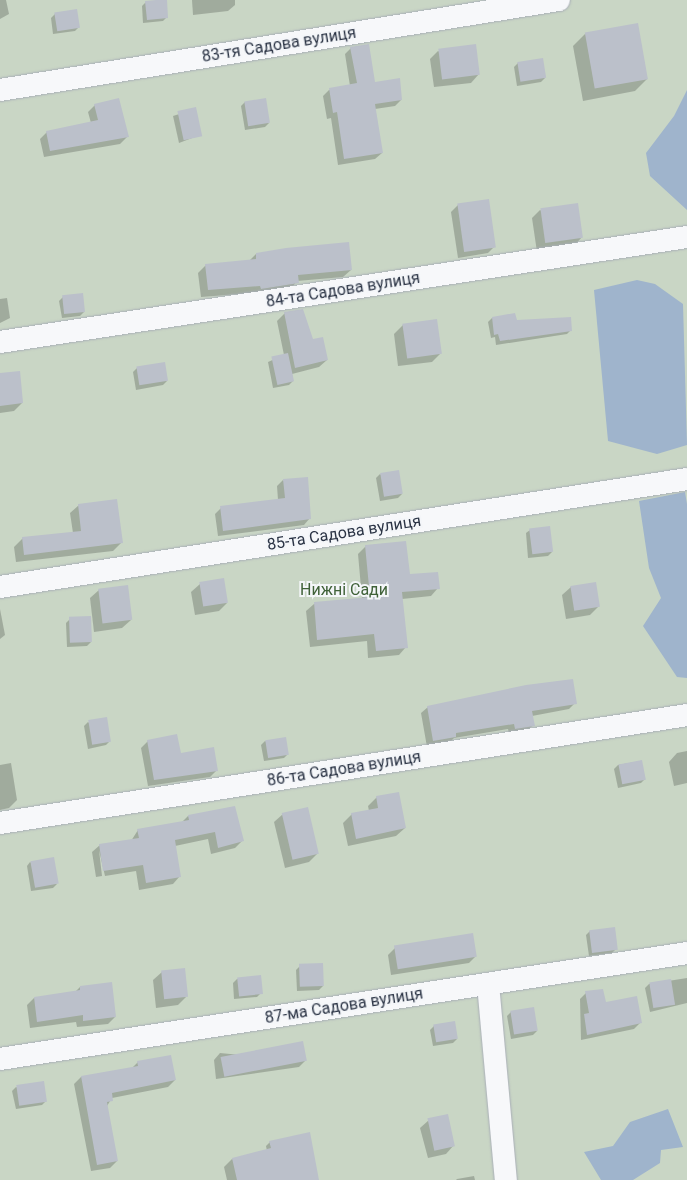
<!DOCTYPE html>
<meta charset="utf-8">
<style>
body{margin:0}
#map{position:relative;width:687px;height:1180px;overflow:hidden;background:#e4e7ec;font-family:Roboto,sans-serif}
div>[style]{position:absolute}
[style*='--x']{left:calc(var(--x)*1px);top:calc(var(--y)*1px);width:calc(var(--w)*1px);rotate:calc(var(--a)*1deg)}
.green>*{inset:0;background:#c9d6c5;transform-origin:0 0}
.water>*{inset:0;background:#9fb4cc}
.shadow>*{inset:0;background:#0003}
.building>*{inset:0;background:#bbc0ca;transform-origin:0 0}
.roads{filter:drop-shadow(0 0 1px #a9aeb7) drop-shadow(0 0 1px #a9aeb7)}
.minor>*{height:22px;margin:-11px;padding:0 11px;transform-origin:11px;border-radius:11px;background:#f7f8fa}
span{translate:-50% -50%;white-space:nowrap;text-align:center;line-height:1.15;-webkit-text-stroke:4px #f4f6f9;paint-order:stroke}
.street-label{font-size:16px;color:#2b3445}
.park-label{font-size:16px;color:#3f6138}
</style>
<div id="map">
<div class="green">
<i style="left:0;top:0;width:687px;height:1180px"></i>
</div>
<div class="water">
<i style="clip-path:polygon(687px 90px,687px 210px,650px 176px,646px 153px,674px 116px)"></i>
<i style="clip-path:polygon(637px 280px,655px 284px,683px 304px,687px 445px,657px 454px,608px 441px,594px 290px)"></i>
<i style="clip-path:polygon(685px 492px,687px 504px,687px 678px,677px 677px,643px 626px,661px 598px,649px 568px,639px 501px)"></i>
<i style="clip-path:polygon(668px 1109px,683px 1147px,661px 1150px,660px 1163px,633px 1180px,601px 1180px,584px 1152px,613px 1146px,630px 1122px)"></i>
</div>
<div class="shadow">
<i style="clip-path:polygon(0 0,6px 0,9px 14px,0 19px)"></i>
<i style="clip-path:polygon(192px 0,235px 0,235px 5px,228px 11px,193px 15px)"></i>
<i style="clip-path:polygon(146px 2px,167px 17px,163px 21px,143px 23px,142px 6px)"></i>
<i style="clip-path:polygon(55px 14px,79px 27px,75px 31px,53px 34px,51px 18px)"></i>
<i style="clip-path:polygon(586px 33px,647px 79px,635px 91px,583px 101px,573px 46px)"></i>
<i style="clip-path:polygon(351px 48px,374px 83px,401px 100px,395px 106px,375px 109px,382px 153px,375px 159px,338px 165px,331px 118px,327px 119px,323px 96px,329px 90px,350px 86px,345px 54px)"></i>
<i style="clip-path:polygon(438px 51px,479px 74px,471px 83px,434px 87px,430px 59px)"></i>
<i style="clip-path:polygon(518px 63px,545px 78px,541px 82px,517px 86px,514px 67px)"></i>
<i style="clip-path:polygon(245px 102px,269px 123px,265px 127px,245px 130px,241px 106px)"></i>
<i style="clip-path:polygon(95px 105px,127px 137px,120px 144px,44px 157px,40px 139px,47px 132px,91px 123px,88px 112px)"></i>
<i style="clip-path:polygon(195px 109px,200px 135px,179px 143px,173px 116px)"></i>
<i style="clip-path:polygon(458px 205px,495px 246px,488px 253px,458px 258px,451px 212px)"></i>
<i style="clip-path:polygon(540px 210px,582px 237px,574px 246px,537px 252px,532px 218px)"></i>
<i style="clip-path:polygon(256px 254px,351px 270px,343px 277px,297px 281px,290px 290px,201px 297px,198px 273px,206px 265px,249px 261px)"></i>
<i style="clip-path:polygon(63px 297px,84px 312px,80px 316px,62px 318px,59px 301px)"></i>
<i style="clip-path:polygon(7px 298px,10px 318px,0 323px,0 299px)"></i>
<i style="clip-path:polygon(285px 313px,327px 360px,319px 367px,292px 374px,293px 381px,289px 385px,273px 388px,268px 362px,284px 355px,277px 321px)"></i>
<i style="clip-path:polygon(492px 318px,516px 322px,571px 330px,567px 334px,496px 345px,495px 337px,491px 338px,488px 322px)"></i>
<i style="clip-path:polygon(403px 325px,440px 354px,432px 362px,398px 366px,394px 334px)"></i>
<i style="clip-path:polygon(137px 368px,167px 381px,163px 385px,136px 390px,133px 372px)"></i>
<i style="clip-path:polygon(0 374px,22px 403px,14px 411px,0 413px)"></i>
<i style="clip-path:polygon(380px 474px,402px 494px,398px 498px,380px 501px,376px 478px)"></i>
<i style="clip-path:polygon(283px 480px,310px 518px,304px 525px,218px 536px,215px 514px,221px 508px,278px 500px,277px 486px)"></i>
<i style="clip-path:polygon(79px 505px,122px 542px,113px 551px,16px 562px,14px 547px,23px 538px,73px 533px,70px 513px)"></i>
<i style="clip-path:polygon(530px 530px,552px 552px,548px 556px,528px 558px,526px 533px)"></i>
<i style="clip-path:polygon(366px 546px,409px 575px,438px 588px,431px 596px,402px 599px,406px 647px,399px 655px,368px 658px,367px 641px,310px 647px,306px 611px,314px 604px,362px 599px,358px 554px)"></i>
<i style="clip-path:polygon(200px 584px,227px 603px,219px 611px,195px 615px,191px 592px)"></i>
<i style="clip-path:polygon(571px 587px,599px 606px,590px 615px,566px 619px,562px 595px)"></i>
<i style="clip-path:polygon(99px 590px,131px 620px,122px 628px,94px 632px,90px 598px)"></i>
<i style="clip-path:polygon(0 609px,5px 635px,0 639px)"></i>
<i style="clip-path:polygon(70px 619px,91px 642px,87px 646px,67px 647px,66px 623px)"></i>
<i style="clip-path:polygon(575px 703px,569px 709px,532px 716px,533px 725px,527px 731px,509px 734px,508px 729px,454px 738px,449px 743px,427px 747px,421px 713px,428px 707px)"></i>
<i style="clip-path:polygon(88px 722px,110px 741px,106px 745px,88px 749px,84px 726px)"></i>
<i style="clip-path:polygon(148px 741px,180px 755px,217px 770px,210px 777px,148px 786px,141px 748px)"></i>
<i style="clip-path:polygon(265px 741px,288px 754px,284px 758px,264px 761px,261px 745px)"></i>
<i style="clip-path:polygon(687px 751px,687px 783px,674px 786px,669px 762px,677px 753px)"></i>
<i style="clip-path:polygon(641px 761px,645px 779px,641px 783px,618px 788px,614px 769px,618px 765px)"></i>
<i style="clip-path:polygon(11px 763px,17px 800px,9px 808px,0 810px,0 765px)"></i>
<i style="clip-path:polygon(377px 797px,405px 828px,396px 836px,348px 846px,343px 823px,352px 814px,369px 811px,368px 806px)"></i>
<i style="clip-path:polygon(283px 814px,318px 853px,309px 862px,285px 868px,274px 822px)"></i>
<i style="clip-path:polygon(188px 816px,242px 841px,235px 848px,211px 854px,208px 839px,175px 846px,180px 876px,173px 884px,139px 890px,136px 871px,105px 876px,99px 850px,102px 876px,96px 877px,92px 852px,100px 845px,131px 841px,138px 830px,181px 823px)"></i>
<i style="clip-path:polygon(30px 862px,57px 884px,53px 888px,31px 891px,27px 866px)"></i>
<i style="clip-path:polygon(590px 931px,616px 949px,612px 953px,589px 956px,586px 935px)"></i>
<i style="clip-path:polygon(395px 948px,476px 956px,469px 963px,391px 975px,388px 955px)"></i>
<i style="clip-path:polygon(300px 966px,323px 986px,319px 990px,297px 991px,296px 970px)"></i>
<i style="clip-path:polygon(162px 972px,186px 997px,178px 1005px,156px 1008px,153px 980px)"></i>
<i style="clip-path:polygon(260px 977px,261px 993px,257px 997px,234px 999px,233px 983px,237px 979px)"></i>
<i style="clip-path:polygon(687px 978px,687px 1003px,650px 1012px,645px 988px,649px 984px)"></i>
<i style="clip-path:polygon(80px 987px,115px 1017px,108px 1024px,77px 1027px,76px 1022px,30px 1028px,27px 1005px,34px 998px,75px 992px)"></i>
<i style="clip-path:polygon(586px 993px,605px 1003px,640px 1023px,634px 1029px,581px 1040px,580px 999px)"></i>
<i style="clip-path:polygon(511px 1012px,537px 1031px,533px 1035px,511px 1039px,507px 1016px)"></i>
<i style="clip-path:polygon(434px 1026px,457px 1039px,453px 1043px,433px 1046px,430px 1030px)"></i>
<i style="clip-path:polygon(220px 1053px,305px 1061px,299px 1067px,216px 1079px,214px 1060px)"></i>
<i style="clip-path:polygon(138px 1062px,175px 1080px,168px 1087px,112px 1098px,107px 1106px,117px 1161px,110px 1168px,91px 1171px,74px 1084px,81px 1077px,131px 1069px)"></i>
<i style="clip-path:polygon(16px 1087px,46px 1101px,42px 1105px,16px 1109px,12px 1091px)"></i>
<i style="clip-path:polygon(429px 1120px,454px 1145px,446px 1154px,428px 1158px,420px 1128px)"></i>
<i style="clip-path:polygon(270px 1142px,309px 1158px,270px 1166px,266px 1146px)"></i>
<i style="clip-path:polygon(232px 1159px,270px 1180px,227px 1180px,224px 1167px)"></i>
<i style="clip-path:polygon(474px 1176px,475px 1180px,456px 1180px,457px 1179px)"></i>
</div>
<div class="building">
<i style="clip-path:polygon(156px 0,167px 0,168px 18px,147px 20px,145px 1px)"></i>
<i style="left:77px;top:9px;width:19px;height:23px;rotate:81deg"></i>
<i style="left:638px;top:23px;width:57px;height:54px;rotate:80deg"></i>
<i style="clip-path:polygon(369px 44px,375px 82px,400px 78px,402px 100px,375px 104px,383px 153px,344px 159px,337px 112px,333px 113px,329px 88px,357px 83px,350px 47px)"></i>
<i style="left:476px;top:44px;width:31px;height:38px;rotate:83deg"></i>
<i style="left:543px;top:58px;width:20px;height:26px;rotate:81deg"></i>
<i style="clip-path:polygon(119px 98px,129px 137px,50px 151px,46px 131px,98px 120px,94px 104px)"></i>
<i style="left:266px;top:98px;width:25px;height:22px;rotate:81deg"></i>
<i style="left:196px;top:107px;width:30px;height:19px;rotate:78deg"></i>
<i style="left:489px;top:199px;width:49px;height:32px;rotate:82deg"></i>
<i style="left:578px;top:203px;width:35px;height:38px;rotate:82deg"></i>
<i style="clip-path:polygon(349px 242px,352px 270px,298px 275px,299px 283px,261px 289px,260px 286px,208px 290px,205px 264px,256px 259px,256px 253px,286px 248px)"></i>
<i style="left:83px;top:293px;width:19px;height:21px;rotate:84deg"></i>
<i style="clip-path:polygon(303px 309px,313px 339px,323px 337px,328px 360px,295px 368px,284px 312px)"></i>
<i style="clip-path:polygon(515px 313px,517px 320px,571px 317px,572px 331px,500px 341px,498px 334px,494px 335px,492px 317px)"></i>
<i style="left:437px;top:319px;width:35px;height:35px;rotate:82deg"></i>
<i style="left:288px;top:353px;width:29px;height:17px;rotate:78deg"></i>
<i style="left:165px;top:362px;width:19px;height:29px;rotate:81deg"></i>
<i style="clip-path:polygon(20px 371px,23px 403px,0 406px,0 373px)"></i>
<i style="left:399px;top:470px;width:24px;height:19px;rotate:81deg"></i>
<i style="clip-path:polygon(308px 477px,311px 519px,223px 531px,220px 506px,285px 498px,283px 479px)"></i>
<i style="clip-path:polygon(117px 499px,123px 543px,24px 555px,22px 537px,81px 531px,78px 504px)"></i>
<i style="left:550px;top:526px;width:26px;height:21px;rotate:83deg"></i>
<i style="clip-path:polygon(406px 541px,410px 574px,438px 572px,440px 589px,402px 592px,408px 648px,376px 651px,374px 634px,317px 640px,314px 602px,370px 597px,365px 545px)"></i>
<i style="left:224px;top:578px;width:25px;height:25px;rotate:81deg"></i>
<i style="left:596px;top:582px;width:25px;height:26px;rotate:81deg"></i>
<i style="left:128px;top:585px;width:35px;height:30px;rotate:83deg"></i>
<i style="left:91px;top:616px;width:26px;height:22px;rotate:88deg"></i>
<i style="clip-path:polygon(573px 679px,577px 704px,532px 711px,535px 726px,515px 729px,514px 724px,456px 733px,456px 737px,433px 741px,427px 706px,526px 685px)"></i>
<i style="left:107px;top:717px;width:25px;height:19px;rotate:81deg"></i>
<i style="clip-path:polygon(177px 734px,181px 753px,214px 747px,218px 771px,154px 780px,147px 740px)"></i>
<i style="left:286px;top:737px;width:18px;height:21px;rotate:81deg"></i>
<i style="left:642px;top:760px;width:20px;height:24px;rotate:79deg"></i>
<i style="clip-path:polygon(399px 792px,406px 828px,356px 839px,351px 813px,378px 808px,376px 796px)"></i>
<i style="clip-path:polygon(235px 806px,244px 841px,218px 848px,215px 832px,175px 840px,181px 877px,146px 883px,143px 865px,103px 871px,99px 844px,139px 838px,137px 829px,189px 820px,188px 815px)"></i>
<i style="left:308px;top:807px;width:48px;height:27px;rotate:77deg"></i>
<i style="left:54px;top:857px;width:27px;height:24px;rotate:80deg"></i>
<i style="left:615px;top:927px;width:23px;height:26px;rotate:83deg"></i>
<i style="left:473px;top:933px;width:24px;height:80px;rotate:81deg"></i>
<i style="left:323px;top:963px;width:23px;height:24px;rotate:88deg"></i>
<i style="left:185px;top:968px;width:29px;height:24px;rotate:84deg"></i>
<i style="left:261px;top:975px;width:19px;height:24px;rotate:84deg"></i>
<i style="left:671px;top:979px;width:26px;height:22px;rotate:81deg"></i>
<i style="clip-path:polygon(112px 982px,116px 1017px,83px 1021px,83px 1015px,37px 1022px,34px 997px,80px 990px,80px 986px)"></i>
<i style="clip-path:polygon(603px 989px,606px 1002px,637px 996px,642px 1023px,587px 1035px,584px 1014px,589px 1013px,585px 991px)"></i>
<i style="left:534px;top:1007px;width:24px;height:24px;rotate:81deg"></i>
<i style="left:455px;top:1021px;width:18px;height:22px;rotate:81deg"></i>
<i style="left:303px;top:1041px;width:20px;height:84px;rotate:79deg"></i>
<i style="clip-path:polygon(171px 1055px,176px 1080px,112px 1093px,113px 1101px,107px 1102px,118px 1161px,97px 1165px,81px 1076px,138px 1066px,137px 1061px)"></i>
<i style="left:44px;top:1081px;width:21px;height:28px;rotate:82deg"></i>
<i style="left:448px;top:1114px;width:33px;height:21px;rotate:78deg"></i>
<i style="clip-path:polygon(310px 1132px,319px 1180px,237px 1180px,232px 1158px,271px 1148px,269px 1141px)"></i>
</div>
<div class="roads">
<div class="minor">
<i style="--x:0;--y:90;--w:566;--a:-9.15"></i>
<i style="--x:0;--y:342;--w:695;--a:-8.69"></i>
<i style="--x:0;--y:587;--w:695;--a:-8.93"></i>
<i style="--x:0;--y:823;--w:695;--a:-8.93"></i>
<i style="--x:488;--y:984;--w:197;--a:84.8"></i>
<i style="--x:0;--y:1059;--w:695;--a:-8.77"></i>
</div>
</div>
<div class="street-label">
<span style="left:279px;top:45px;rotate:-9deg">83-тя Садова вулиця</span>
<span style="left:343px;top:290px;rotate:-9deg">84-та Садова вулиця</span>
<span style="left:344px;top:533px;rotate:-9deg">85-та Садова вулиця</span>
<span style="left:344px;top:769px;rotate:-9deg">86-та Садова вулиця</span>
<span style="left:344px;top:1006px;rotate:-9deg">87-ма Садова вулиця</span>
</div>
<div class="park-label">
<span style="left:344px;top:590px">Нижні Сади</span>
</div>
</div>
